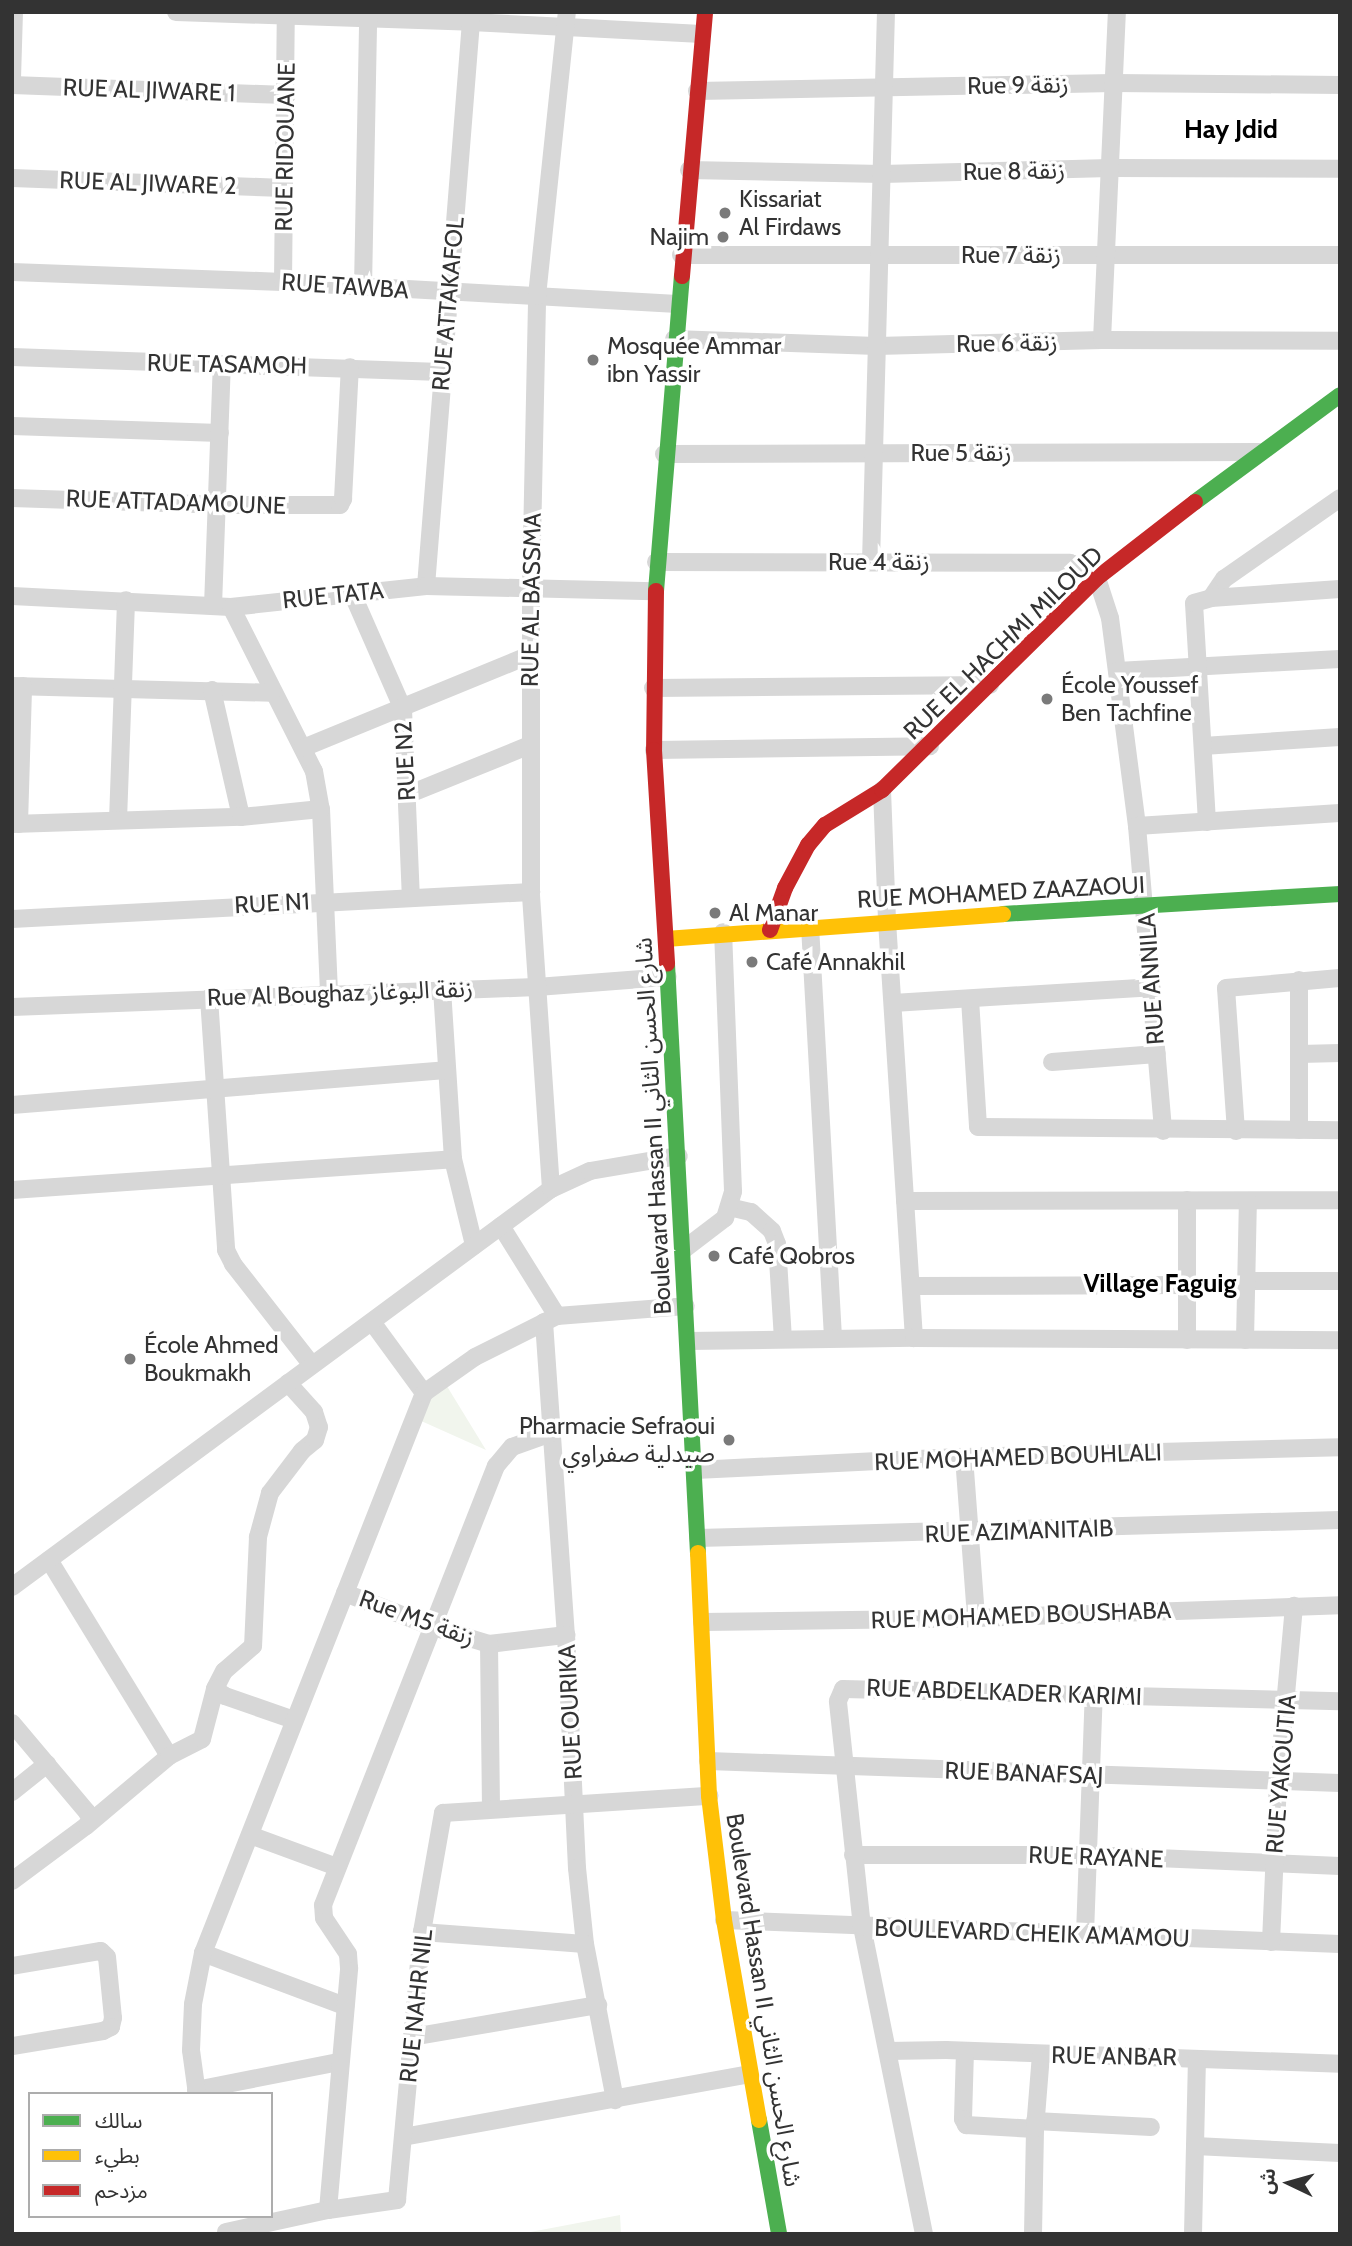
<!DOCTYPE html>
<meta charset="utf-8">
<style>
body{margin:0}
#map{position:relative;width:1352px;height:2246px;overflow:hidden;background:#fff;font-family:Cabin,"Noto Sans Arabic",sans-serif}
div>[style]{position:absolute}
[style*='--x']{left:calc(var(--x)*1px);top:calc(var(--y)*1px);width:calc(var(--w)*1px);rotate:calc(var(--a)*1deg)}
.green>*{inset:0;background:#f1f5ed}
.street>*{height:18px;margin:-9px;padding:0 9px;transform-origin:9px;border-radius:9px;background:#d7d7d7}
.fast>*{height:16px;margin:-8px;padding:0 8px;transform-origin:8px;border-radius:8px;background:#4caf50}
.slow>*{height:16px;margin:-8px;padding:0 8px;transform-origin:8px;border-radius:8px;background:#ffc107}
.jam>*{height:16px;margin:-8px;padding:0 8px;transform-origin:8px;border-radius:8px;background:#c62828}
.dots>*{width:19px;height:19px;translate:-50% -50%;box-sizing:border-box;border:4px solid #fff;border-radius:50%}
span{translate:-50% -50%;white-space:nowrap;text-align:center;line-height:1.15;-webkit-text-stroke:7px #fff;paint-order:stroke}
.street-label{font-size:24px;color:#333}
.poi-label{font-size:24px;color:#333}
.left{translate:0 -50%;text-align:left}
.right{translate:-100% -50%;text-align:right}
.neighbourhood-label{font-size:26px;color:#000;font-weight:700}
.frame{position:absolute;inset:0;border:14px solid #333;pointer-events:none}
.legend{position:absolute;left:28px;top:2092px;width:245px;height:126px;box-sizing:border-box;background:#fff;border:2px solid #adadad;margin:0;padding:9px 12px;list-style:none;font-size:21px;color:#333}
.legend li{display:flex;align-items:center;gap:14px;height:35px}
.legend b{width:35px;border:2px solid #adadad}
.north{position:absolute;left:1254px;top:2148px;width:70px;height:70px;-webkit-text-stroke:5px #fff;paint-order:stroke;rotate:275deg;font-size:19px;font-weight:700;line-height:28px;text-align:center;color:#333}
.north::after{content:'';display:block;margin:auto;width:24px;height:32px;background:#333;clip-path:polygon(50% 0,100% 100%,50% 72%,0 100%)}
</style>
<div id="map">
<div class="green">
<i style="clip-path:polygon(445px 1383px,486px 1450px,419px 1420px,426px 1397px)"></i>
<i style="clip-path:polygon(620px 2215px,621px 2234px,520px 2234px)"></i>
</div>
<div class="street">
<i style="--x:176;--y:12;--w:295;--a:1.9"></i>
<i style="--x:471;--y:22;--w:231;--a:3"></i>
<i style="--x:12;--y:79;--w:67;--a:-88.3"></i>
<i style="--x:12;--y:85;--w:275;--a:2.1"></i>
<i style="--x:697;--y:91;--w:417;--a:-1.1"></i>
<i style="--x:1114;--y:83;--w:226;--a:0.5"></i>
<i style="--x:689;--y:170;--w:193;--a:1.2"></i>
<i style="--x:882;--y:174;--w:228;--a:-1.5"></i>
<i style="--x:1110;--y:168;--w:230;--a:0.2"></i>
<i style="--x:12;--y:178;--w:272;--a:2.1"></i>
<i style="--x:681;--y:255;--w:659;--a:0"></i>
<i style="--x:12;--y:272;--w:271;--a:2.1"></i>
<i style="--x:283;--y:282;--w:395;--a:3.2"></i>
<i style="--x:283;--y:282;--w:270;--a:-89.4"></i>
<i style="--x:363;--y:287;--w:268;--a:-88.9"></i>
<i style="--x:674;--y:339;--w:203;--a:2"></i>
<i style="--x:877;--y:346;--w:225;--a:-1.5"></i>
<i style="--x:1102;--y:340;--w:238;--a:0.2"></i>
<i style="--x:1102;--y:340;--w:328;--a:-87.4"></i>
<i style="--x:12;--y:357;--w:429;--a:2"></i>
<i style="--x:12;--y:426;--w:208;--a:1.9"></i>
<i style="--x:664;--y:454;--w:595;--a:-0.19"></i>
<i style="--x:12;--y:498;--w:207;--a:1.9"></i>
<i style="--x:219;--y:505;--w:121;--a:0"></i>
<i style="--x:340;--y:505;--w:7;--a:-63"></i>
<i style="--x:343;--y:499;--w:132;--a:-87"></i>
<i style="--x:656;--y:562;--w:414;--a:0.1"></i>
<i style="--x:1070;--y:563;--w:19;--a:18"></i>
<i style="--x:1088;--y:569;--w:13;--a:45"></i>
<i style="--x:1097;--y:578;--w:42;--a:72"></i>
<i style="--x:1110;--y:618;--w:210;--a:82.6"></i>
<i style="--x:1137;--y:826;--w:306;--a:85.1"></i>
<i style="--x:871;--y:562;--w:550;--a:-88.44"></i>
<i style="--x:426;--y:586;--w:566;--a:-85.44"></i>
<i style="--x:352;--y:593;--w:127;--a:66.3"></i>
<i style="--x:403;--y:709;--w:189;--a:87.6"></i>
<i style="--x:12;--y:596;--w:219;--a:2.9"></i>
<i style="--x:231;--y:607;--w:196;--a:-6.1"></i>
<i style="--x:426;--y:586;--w:228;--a:1.3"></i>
<i style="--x:1211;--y:598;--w:23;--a:-56"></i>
<i style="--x:1224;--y:579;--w:141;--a:-34.9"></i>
<i style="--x:213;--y:606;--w:241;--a:-87.9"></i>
<i style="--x:231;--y:607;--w:184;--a:63.2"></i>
<i style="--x:314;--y:771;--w:39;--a:80"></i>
<i style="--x:321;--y:809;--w:184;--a:87.5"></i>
<i style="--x:1117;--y:671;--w:223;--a:-3.1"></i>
<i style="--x:12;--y:686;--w:260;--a:1.5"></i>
<i style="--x:653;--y:688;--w:337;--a:-0.5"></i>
<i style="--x:212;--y:690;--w:130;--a:77.1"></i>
<i style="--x:1203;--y:746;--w:137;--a:-3.8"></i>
<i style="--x:303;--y:748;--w:245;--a:-22.3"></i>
<i style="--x:654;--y:750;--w:276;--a:-0.8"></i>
<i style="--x:882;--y:790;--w:131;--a:87.8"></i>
<i style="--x:887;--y:921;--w:418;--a:86.3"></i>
<i style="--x:407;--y:795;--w:133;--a:-22.1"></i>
<i style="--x:118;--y:820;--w:220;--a:-87.9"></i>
<i style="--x:1207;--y:822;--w:219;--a:-93.4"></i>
<i style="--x:1194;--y:603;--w:18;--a:-16"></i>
<i style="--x:1211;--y:598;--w:129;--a:-4"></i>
<i style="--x:12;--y:824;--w:229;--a:-1.8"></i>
<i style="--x:241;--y:817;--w:80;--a:-5.7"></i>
<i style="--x:19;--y:824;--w:138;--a:-88.3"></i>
<i style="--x:1137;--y:826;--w:203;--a:-3.7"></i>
<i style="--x:12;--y:919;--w:520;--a:-2.98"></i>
<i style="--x:810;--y:926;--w:413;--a:86.8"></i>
<i style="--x:442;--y:989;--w:170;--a:86.3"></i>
<i style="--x:453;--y:1159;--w:89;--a:76.3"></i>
<i style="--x:209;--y:998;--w:253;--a:86.1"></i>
<i style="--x:226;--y:1250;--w:16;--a:63"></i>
<i style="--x:233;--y:1264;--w:128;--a:52"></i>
<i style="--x:970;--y:999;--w:128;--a:86.4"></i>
<i style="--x:978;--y:1127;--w:362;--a:0.5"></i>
<i style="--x:893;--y:1003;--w:259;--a:-3.5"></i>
<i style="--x:12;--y:1007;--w:525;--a:-2.18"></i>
<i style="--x:537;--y:987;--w:131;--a:-4.4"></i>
<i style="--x:1300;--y:1054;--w:40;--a:-1.4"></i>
<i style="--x:1052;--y:1062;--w:105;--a:-4.4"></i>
<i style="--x:12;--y:1105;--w:435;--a:-4.6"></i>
<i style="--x:1299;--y:1130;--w:150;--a:-90"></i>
<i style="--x:1236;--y:1131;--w:143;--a:-94"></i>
<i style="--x:1226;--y:988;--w:114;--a:-5"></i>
<i style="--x:551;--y:1189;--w:298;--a:-93.9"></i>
<i style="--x:531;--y:892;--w:303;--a:-90"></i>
<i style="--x:531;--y:589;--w:293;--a:-88.8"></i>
<i style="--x:537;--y:296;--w:286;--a:-84"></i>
<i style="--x:12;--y:1190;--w:442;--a:-4"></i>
<i style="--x:1187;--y:1200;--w:140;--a:90"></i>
<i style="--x:905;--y:1201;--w:435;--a:-0.1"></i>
<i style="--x:729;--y:1207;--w:23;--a:13"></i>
<i style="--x:751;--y:1212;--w:28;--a:42"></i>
<i style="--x:772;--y:1231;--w:14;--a:69"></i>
<i style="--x:777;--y:1244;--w:95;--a:86.4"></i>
<i style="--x:501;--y:1226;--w:106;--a:58.1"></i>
<i style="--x:683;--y:1250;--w:53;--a:-37.3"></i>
<i style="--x:725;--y:1218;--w:28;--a:-73"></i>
<i style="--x:733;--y:1191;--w:259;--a:-92.2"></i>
<i style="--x:1247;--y:1281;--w:93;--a:0"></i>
<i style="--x:911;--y:1286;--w:277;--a:-0.2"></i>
<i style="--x:372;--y:1322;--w:88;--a:53.8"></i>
<i style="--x:544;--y:1322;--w:314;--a:86"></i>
<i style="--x:566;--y:1635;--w:233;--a:87.3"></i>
<i style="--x:577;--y:1868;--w:76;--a:84"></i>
<i style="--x:585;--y:1944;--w:159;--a:79.1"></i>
<i style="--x:1245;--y:1340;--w:139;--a:-88.8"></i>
<i style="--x:688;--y:1341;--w:226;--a:-0.8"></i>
<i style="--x:914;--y:1338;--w:426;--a:0.3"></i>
<i style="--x:288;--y:1383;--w:39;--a:48"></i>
<i style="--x:314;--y:1412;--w:16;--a:72"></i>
<i style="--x:319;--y:1427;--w:14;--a:107"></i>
<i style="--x:315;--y:1440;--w:17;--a:140"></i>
<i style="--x:302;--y:1451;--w:53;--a:127.3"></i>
<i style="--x:270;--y:1493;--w:46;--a:105.3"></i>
<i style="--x:258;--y:1537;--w:109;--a:92.6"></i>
<i style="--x:253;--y:1646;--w:38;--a:139"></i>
<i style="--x:224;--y:1671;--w:20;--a:117"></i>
<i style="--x:215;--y:1689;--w:12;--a:35"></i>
<i style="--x:225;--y:1696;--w:73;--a:19.2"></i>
<i style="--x:964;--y:1457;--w:161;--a:85.7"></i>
<i style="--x:695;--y:1470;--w:269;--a:-2.8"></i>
<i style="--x:964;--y:1457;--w:376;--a:-1.5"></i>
<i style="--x:698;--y:1538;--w:642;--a:-1.61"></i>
<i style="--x:49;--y:1560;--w:230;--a:58.5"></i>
<i style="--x:12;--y:1587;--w:670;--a:-36.44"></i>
<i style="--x:551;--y:1189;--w:43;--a:-24.8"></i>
<i style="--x:590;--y:1171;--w:90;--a:-9.6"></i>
<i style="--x:345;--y:1593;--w:94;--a:21.1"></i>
<i style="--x:433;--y:1627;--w:59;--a:16.9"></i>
<i style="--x:489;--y:1644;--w:78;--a:-6.7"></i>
<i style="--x:702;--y:1622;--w:274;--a:-0.8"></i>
<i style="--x:976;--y:1618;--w:364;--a:-2"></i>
<i style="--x:489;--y:1644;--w:164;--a:89.3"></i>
<i style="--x:12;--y:1723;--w:116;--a:49.9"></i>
<i style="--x:87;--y:1812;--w:9;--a:63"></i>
<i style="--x:708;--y:1761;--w:632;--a:1.99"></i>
<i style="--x:12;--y:1792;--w:45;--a:-38.7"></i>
<i style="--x:250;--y:1835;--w:93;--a:20.2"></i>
<i style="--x:853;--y:1855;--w:235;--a:0"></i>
<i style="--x:1088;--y:1855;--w:252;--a:2.5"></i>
<i style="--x:12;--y:1881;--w:92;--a:-36.6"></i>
<i style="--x:86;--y:1826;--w:109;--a:-40.1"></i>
<i style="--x:169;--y:1756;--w:37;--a:-27"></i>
<i style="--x:202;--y:1739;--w:52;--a:-75.4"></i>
<i style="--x:724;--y:1920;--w:616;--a:2.23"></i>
<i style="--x:422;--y:1932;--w:163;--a:4.2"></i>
<i style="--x:1085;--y:1934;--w:240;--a:-87.9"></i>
<i style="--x:1271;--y:1942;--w:160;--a:-87.5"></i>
<i style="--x:1278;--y:1782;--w:177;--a:-84.8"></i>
<i style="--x:203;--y:1953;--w:152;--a:20.5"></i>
<i style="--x:12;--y:1966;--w:90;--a:-9.6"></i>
<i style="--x:101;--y:1951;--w:8;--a:45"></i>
<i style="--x:107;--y:1957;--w:61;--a:84.4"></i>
<i style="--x:113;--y:2018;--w:9;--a:103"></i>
<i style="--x:111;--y:2027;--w:9;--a:153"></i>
<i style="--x:103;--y:2031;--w:92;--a:170.6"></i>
<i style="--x:412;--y:2037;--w:189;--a:-9.8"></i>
<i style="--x:888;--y:2051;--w:58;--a:-1"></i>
<i style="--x:946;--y:2050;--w:394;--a:2"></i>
<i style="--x:965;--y:2051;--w:68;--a:91.7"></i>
<i style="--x:963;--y:2119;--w:7;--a:63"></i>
<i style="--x:966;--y:2125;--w:69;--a:3.3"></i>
<i style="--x:196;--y:2090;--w:146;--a:-11.1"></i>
<i style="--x:197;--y:2094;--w:44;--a:-97.8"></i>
<i style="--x:191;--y:2050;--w:46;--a:-87.5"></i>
<i style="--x:193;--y:2004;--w:52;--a:-78.9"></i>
<i style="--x:203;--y:1953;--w:602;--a:-68.46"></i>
<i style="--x:424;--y:1393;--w:62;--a:-35.2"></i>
<i style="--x:475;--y:1357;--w:92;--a:-26.6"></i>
<i style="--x:557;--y:1316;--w:129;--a:-4.4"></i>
<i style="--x:1035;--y:2121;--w:116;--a:3"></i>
<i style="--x:403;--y:2137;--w:352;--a:-10.3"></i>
<i style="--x:1195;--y:2146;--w:145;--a:2.8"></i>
<i style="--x:328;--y:2210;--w:243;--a:-85"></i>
<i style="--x:349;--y:1968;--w:14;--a:-94"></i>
<i style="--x:348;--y:1954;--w:43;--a:-123.7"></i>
<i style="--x:324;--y:1918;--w:13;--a:-94"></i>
<i style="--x:323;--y:1905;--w:472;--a:-68.5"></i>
<i style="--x:496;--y:1466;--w:25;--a:-50"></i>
<i style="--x:512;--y:1447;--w:41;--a:-19.7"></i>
<i style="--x:226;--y:2232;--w:104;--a:-12.2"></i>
<i style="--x:328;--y:2210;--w:70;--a:-8.2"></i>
<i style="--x:397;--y:2200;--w:269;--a:-84.7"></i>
<i style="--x:422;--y:1932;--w:121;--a:-80"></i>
<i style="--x:443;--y:1813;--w:267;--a:-3.7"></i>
<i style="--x:924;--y:2234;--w:313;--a:-101.4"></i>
<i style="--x:862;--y:1927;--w:227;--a:-96.1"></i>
<i style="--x:838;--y:1701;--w:13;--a:-67"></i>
<i style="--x:843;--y:1689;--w:497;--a:1.4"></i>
<i style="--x:1033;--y:2234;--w:105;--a:-88.9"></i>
<i style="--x:1035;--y:2129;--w:74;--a:-85.4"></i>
<i style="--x:1193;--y:2234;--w:175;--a:-88.7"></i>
</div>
<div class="fast">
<i style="--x:1195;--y:502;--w:180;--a:-36.4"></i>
<i style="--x:656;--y:591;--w:316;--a:-85.3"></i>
<i style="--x:1003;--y:914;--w:338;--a:-3.4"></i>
<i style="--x:667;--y:964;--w:590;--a:86.99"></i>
<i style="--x:759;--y:2120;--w:116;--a:80"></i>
</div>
<div class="slow">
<i style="--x:666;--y:939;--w:338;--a:-4.2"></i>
<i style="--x:698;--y:1553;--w:243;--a:87.4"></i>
<i style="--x:709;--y:1796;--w:125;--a:83.1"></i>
<i style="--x:724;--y:1920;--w:203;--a:80.1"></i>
</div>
<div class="jam">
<i style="--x:682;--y:276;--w:265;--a:-85"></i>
<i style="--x:656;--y:591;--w:159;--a:90.7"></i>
<i style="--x:654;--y:750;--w:214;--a:86.5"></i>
<i style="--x:770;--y:930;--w:45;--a:-70.3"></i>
<i style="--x:785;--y:888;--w:49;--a:-61.9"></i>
<i style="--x:808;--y:845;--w:26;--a:-50"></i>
<i style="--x:825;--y:825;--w:67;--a:-31.6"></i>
<i style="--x:882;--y:790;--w:302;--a:-44.6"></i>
<i style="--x:1097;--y:578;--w:124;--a:-37.8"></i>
</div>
<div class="dots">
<i style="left:725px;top:213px;background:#7a7a7a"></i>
<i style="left:723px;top:237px;background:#7a7a7a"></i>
<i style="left:593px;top:360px;background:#7a7a7a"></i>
<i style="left:1047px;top:699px;background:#7a7a7a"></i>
<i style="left:715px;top:913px;background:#7a7a7a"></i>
<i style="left:752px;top:962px;background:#7a7a7a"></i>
<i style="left:714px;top:1256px;background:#7a7a7a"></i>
<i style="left:130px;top:1359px;background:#7a7a7a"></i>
<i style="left:729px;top:1440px;background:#7a7a7a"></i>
</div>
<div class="street-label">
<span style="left:1018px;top:85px;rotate:-1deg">Rue 9 زنقة</span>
<span style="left:149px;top:90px;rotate:2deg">RUE AL JIWARE 1</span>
<span style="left:285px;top:147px;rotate:-89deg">RUE RIDOUANE</span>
<span style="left:1014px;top:171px;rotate:-1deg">Rue 8 زنقة</span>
<span style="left:148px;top:183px;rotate:2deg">RUE AL JIWARE 2</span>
<span style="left:1011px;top:255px">Rue 7 زنقة</span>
<span style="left:345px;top:286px;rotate:4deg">RUE TAWBA</span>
<span style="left:448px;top:304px;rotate:-85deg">RUE ATTAKAFOL</span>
<span style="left:1007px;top:343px;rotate:-1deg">Rue 6 زنقة</span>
<span style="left:227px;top:364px;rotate:1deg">RUE TASAMOH</span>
<span style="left:961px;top:453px">Rue 5 زنقة</span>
<span style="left:176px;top:502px;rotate:2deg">RUE ATTADAMOUNE</span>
<span style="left:879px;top:562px">Rue 4 زنقة</span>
<span style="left:333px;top:595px;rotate:-6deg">RUE TATA</span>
<span style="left:531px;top:600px;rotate:-89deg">RUE AL BASSMA</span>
<span style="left:1003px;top:643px;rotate:-44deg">RUE EL HACHMI MILOUD</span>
<span style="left:405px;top:761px;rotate:-93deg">RUE N2</span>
<span style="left:1001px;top:892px;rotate:-3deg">RUE MOHAMED ZAAZAOUI</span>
<span style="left:272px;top:903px;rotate:-3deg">RUE N1</span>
<span style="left:1151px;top:979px;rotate:-94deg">RUE ANNILA</span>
<span style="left:340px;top:993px;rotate:-2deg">Rue Al Boughaz زنقة البوغاز</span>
<span style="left:653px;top:1126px;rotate:-93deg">Boulevard Hassan II شارع الحسن الثاني</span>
<span style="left:1018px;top:1457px;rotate:-2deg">RUE MOHAMED BOUHLALI</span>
<span style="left:1019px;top:1531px;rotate:-2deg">RUE AZIMANITAIB</span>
<span style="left:1021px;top:1615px;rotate:-2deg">RUE MOHAMED BOUSHABA</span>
<span style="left:417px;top:1618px;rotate:20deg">Rue M5 زنقة</span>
<span style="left:1004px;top:1692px;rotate:2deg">RUE ABDELKADER KARIMI</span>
<span style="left:570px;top:1712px;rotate:-93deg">RUE OURIKA</span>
<span style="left:1024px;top:1773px;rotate:2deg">RUE BANAFSAJ</span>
<span style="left:1281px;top:1774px;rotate:-85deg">RUE YAKOUTIA</span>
<span style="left:1096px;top:1857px;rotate:2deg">RUE RAYANE</span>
<span style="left:1032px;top:1933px;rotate:2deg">BOULEVARD CHEIK AMAMOU</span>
<span style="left:764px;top:2000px;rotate:81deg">Boulevard Hassan II شارع الحسن الثاني</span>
<span style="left:416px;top:2006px;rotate:-84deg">RUE NAHR NIL</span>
<span style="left:1114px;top:2056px;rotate:1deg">RUE ANBAR</span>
</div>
<div class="poi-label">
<span class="left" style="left:739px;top:213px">Kissariat<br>Al Firdaws</span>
<span class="right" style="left:709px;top:237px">Najim</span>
<span class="left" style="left:607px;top:360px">Mosquée Ammar<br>ibn Yassir</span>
<span class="left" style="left:1061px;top:699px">École Youssef<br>Ben Tachfine</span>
<span class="left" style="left:729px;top:913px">Al Manar</span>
<span class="left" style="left:766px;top:962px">Café Annakhil</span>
<span class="left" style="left:728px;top:1256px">Café Qobros</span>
<span class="left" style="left:144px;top:1359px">École Ahmed<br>Boukmakh</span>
<span class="right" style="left:715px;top:1440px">Pharmacie Sefraoui<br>صيدلية صفراوي</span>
</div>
<div class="neighbourhood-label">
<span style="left:1231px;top:130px">Hay Jdid</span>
<span style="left:1160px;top:1284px">Village Faguig</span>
</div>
<div class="frame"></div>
<ul class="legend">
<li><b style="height:9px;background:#4caf50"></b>سالك</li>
<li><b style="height:9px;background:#ffc107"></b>بطيء</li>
<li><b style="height:9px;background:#c62828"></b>مزدحم</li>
</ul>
<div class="north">ش</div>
</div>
